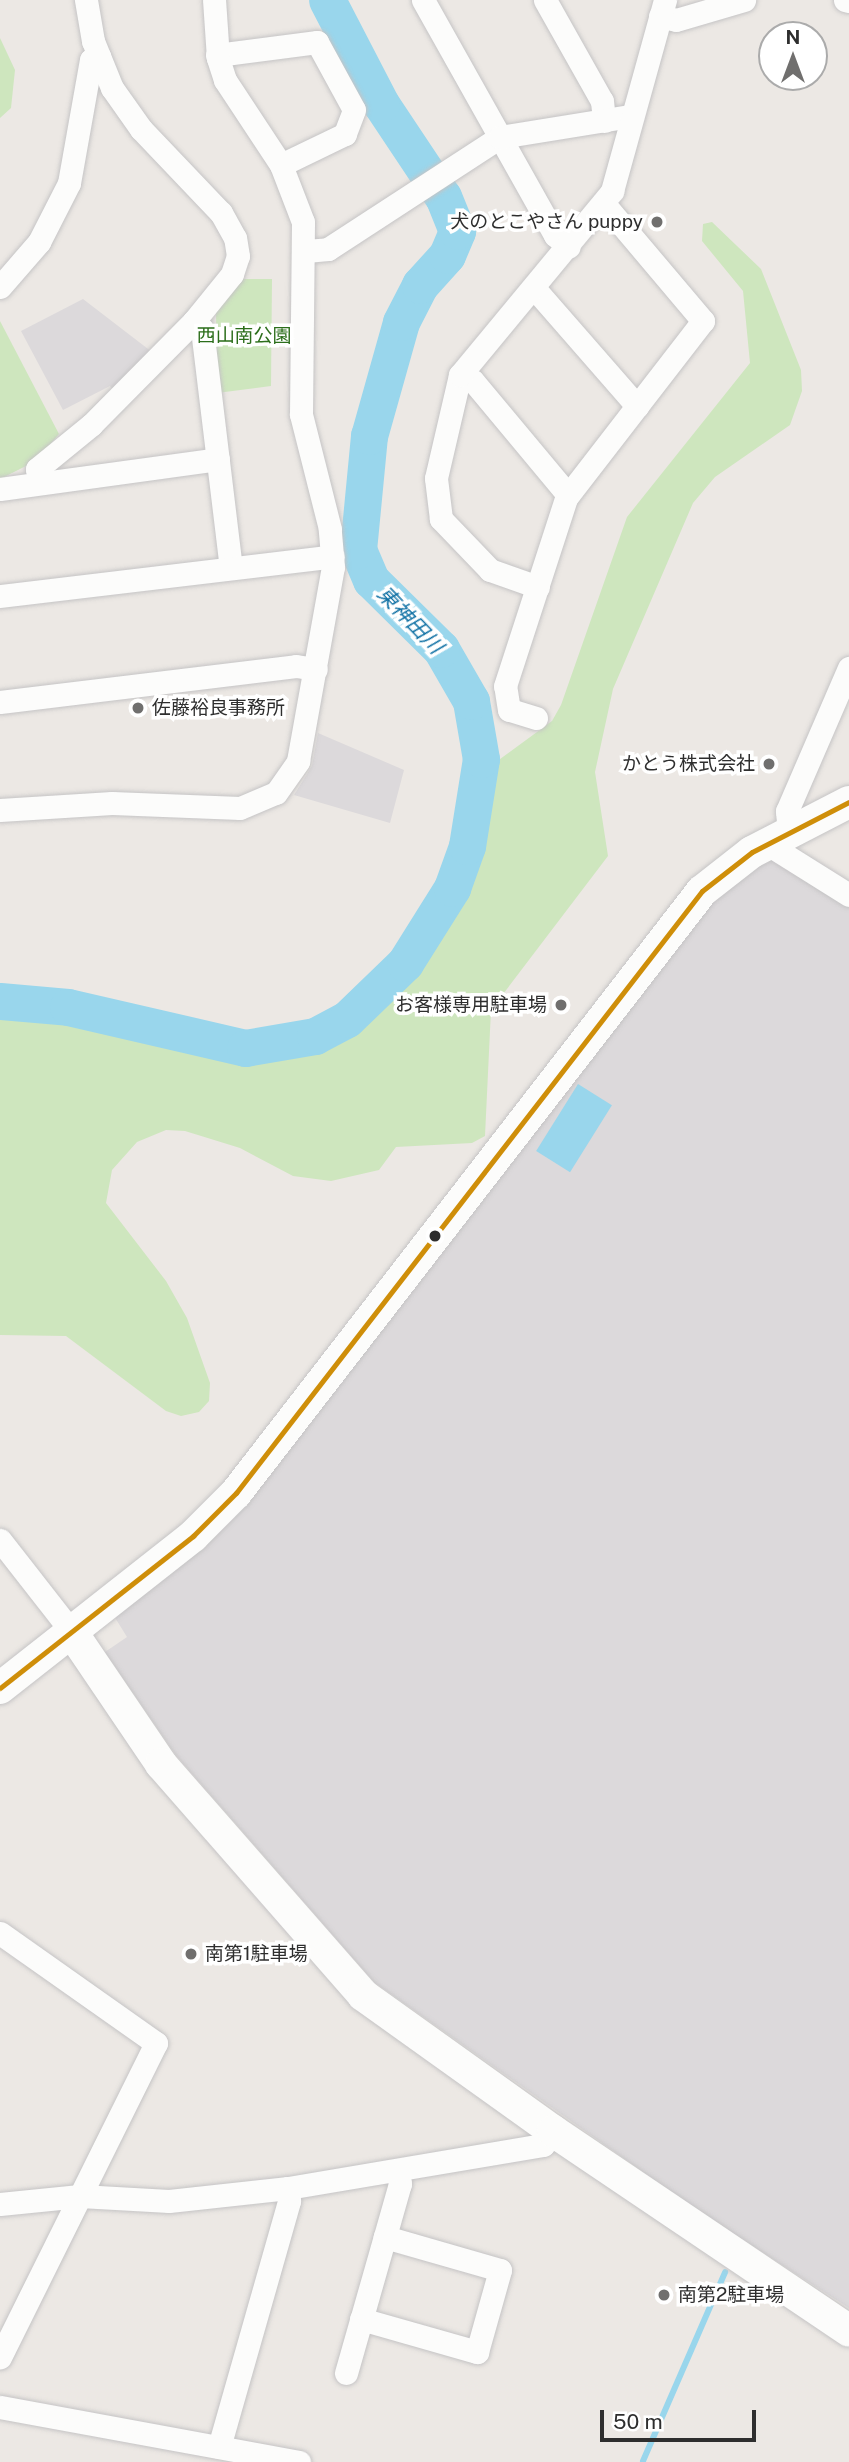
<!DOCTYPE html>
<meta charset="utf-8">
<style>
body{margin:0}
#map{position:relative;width:849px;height:2462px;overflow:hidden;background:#ece8e4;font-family:"Public Sans","Noto Sans JP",sans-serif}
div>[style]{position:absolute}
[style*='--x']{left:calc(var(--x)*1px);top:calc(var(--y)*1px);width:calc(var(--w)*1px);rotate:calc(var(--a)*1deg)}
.industrial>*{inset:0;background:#dcd9db}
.green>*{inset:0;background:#cee6be}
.water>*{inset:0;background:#99d6ec;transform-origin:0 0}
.stream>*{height:6px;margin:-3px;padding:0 3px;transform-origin:3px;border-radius:3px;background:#99d6ec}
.river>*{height:37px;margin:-18.5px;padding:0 18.5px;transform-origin:18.5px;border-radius:18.5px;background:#99d6ec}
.roads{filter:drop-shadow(0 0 2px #c5c4c5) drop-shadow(0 0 2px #c5c4c5)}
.street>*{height:23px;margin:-11.5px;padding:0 11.5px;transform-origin:11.5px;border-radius:11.5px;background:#fcfcfb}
.secondary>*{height:32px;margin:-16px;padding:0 16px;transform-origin:16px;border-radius:16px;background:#fcfcfb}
.bus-1>*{height:5px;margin:-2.5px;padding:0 2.5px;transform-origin:2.5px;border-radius:2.5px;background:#cf8e09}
.dots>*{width:19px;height:19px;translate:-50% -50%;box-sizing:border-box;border:4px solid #fff;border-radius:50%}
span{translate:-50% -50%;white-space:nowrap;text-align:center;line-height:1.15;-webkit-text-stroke:7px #fff;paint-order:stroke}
.poi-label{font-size:19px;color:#2e2e2e}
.right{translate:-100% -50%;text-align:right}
.left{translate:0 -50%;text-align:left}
.park-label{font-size:19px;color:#2c6e1b}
.water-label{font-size:21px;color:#0d6fa3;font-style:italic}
.north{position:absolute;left:758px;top:21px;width:70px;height:70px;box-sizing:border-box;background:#fff;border:2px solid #ababab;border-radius:50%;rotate:0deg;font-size:19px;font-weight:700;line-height:28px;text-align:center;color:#2e2e2e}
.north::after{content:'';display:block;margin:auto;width:24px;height:32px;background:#706f6e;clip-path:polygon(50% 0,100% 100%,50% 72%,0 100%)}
.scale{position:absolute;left:600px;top:2410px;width:156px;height:32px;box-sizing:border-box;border:4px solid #2e2e2e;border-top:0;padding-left:9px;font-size:21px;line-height:24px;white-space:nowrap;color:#2e2e2e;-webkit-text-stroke:5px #fff;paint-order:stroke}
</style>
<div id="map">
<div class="industrial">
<i style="clip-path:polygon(83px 299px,152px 352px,114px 391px,110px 386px,63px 410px,21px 331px)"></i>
<i style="clip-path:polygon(318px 733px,404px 770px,390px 823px,294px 795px,312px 766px)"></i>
<i style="clip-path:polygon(767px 859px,776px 859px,849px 904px,849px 2308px,697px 2210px,374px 1982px,175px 1754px,105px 1652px,127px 1637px,114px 1616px,712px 901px)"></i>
</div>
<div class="green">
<i style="clip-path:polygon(0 38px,15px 70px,11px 108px,0 118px)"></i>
<i style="clip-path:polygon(712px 222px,761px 269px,801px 370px,802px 391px,790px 425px,715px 477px,693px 503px,613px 689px,595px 772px,608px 856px,491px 1010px,485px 1136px,472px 1143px,396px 1147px,379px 1170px,331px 1181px,293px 1176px,240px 1148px,185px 1131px,166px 1130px,137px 1142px,112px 1170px,106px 1203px,166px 1281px,187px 1318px,210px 1383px,209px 1401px,199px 1412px,181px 1416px,166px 1411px,66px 1336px,0 1335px,0 1012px,66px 1018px,244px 1059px,282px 1057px,353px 1028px,413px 970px,462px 893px,478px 850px,496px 762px,552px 721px,561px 705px,627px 517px,750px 363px,743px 291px,702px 241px,703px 224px)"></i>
<i style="clip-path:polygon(240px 279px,272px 279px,271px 386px,217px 393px,216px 311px)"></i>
<i style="clip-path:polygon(0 321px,59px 434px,36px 461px,0 479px)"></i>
</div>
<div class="water">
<i style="left:578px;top:1084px;width:40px;height:79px;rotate:32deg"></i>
</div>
<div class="stream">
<i style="--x:643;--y:2461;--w:206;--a:-66.5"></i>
</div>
<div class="river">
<i style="--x:0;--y:1001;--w:68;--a:5"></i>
<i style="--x:68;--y:1007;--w:182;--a:13"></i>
<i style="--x:245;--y:1048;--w:71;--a:-9.7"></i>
<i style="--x:315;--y:1036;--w:36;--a:-28"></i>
<i style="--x:347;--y:1019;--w:81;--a:-44"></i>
<i style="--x:405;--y:963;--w:89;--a:-57.9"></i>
<i style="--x:452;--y:888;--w:45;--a:-70.3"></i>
<i style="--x:467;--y:846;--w:88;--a:-80.9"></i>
<i style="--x:481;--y:759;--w:59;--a:-99.8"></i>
<i style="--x:471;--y:701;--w:60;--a:-120"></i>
<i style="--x:441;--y:649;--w:98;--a:-135.4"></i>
<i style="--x:371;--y:580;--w:33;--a:-113"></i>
<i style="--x:358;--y:550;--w:115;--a:-84.5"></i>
<i style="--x:369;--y:436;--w:118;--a:-74.3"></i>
<i style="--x:401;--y:322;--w:42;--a:-62.8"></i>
<i style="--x:420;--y:285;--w:40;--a:-48"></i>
<i style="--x:447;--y:255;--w:26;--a:-67"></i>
<i style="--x:457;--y:231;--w:37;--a:-112"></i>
<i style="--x:443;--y:197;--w:112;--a:-123.7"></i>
<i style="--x:381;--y:104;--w:117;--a:-117.4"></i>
</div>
<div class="roads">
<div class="street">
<i style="--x:423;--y:0;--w:270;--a:60.7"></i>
<i style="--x:555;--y:235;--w:18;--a:41"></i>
<i style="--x:545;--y:0;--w:116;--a:60.6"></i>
<i style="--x:602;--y:101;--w:20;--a:84"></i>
<i style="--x:845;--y:0;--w:4;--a:14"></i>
<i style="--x:660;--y:16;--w:16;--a:14"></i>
<i style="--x:676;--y:20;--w:71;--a:-16.4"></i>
<i style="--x:217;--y:55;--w:101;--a:-7.4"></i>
<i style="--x:317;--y:42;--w:77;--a:61.4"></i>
<i style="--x:354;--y:110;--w:26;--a:111"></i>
<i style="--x:345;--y:134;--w:71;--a:154.2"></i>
<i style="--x:306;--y:251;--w:22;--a:-5"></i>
<i style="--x:328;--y:249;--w:205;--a:-33.1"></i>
<i style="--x:500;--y:137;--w:132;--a:-9.2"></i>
<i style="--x:0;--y:287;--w:60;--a:-49.1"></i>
<i style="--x:39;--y:242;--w:66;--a:-63"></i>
<i style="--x:69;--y:183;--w:125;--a:-79.9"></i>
<i style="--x:91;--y:60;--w:9;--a:-21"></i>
<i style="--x:534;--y:288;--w:157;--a:48.9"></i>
<i style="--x:194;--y:321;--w:11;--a:45"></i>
<i style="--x:202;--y:329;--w:240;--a:83.1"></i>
<i style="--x:460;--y:375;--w:14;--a:25"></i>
<i style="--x:473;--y:381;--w:148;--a:50.2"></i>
<i style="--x:39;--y:481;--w:12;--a:-99"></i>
<i style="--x:37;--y:469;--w:70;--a:-39.2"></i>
<i style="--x:91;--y:425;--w:146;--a:-45.3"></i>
<i style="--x:194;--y:321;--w:60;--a:-51"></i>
<i style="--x:232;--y:274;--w:19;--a:-72"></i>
<i style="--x:238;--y:256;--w:18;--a:-99"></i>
<i style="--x:235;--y:238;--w:29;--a:-119"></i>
<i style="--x:221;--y:213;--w:116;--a:-133.6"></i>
<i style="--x:141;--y:129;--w:50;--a:-125.3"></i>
<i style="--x:112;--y:88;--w:51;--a:-112"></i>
<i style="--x:93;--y:41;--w:42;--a:-99.7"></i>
<i style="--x:0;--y:489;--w:220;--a:-7.8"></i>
<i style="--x:538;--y:587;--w:51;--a:-160.5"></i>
<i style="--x:490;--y:570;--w:71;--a:-133.9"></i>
<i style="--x:441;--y:519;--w:41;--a:-97"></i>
<i style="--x:436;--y:478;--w:106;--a:-76.9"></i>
<i style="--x:460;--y:375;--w:239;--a:-50.4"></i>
<i style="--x:612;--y:191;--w:198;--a:-74.5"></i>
<i style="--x:0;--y:596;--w:335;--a:-6.8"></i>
<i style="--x:0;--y:702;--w:298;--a:-6.9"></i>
<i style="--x:296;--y:666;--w:20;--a:9"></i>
<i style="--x:536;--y:718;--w:28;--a:-163"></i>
<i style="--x:509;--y:710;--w:24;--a:-99"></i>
<i style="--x:505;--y:686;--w:198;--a:-72"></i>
<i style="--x:566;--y:498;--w:224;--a:-52.3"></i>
<i style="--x:703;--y:321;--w:153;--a:-130.2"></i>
<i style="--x:0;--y:810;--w:112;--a:-3.6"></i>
<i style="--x:112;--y:803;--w:128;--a:2.2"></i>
<i style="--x:240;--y:808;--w:39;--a:-23"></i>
<i style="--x:276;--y:793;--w:39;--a:-55"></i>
<i style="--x:298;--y:761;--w:197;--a:-79.8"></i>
<i style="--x:333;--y:567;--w:38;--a:-95"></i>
<i style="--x:330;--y:529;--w:119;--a:-104.2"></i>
<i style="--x:301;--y:414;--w:192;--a:-89.4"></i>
<i style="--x:303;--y:222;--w:61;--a:-111.1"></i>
<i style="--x:281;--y:165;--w:102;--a:-123.4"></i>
<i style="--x:225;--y:80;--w:23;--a:-108"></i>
<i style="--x:218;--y:58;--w:58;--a:-93.9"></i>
<i style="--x:789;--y:831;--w:20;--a:-96"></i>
<i style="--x:787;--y:811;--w:156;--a:-66.6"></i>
<i style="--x:766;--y:843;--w:98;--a:32.1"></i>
<i style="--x:0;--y:1540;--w:115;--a:52"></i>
<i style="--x:0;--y:1933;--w:191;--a:35.2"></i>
<i style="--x:156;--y:2043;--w:351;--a:116.4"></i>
<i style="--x:0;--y:2204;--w:80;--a:-5.7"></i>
<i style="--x:80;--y:2196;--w:89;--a:3.2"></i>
<i style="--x:169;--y:2201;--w:120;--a:-6.2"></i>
<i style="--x:288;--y:2188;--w:259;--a:-9.6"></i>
<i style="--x:543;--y:2145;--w:17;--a:-54"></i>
<i style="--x:361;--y:2319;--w:121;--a:15.9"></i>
<i style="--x:477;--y:2352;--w:85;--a:-74.3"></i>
<i style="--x:500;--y:2270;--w:120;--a:-164"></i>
<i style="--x:346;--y:2373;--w:197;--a:-74.1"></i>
<i style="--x:400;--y:2184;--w:14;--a:-98"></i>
<i style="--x:0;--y:2407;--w:304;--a:10.4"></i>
<i style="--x:219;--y:2447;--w:256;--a:-74.1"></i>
<i style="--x:289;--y:2201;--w:13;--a:-94"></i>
</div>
<div class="secondary">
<i style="--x:71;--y:1631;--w:161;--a:55.9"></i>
<i style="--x:161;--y:1764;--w:307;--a:48.8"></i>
<i style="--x:363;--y:1995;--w:234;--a:35.6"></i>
<i style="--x:553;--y:2131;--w:357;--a:34"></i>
<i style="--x:0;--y:1688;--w:246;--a:-38.2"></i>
<i style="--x:193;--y:1536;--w:61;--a:-45"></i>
<i style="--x:236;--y:1493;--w:761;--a:-52.26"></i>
<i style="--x:702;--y:891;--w:63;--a:-38"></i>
<i style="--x:752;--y:852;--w:109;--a:-27.3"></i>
</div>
</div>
<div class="bus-1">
<i style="--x:0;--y:1688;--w:246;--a:-38.2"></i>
<i style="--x:193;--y:1536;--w:61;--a:-45"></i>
<i style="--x:236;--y:1493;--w:761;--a:-52.26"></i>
<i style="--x:702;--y:891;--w:63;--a:-38"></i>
<i style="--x:752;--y:852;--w:109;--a:-27.3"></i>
</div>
<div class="dots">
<i style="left:657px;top:222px;background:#706f6e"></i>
<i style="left:138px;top:708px;background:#706f6e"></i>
<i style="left:769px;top:764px;background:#706f6e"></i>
<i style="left:561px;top:1005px;background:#706f6e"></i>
<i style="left:435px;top:1236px;background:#2e2e2e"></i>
<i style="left:191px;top:1954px;background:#706f6e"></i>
<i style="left:664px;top:2295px;background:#706f6e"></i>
</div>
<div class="poi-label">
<span class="right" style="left:643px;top:222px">犬のとこやさん puppy</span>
<span class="left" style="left:152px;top:708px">佐藤裕良事務所</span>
<span class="right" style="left:755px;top:764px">かとう株式会社</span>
<span class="right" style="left:547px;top:1005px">お客様専用駐車場</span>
<span class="left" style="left:205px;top:1954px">南第1駐車場</span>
<span class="left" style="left:678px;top:2295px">南第2駐車場</span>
</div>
<div class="park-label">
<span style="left:244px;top:336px">西山南公園</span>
</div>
<div class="water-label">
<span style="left:410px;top:620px;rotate:46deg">東神田川</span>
</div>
<div class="north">N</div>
<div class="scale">50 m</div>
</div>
